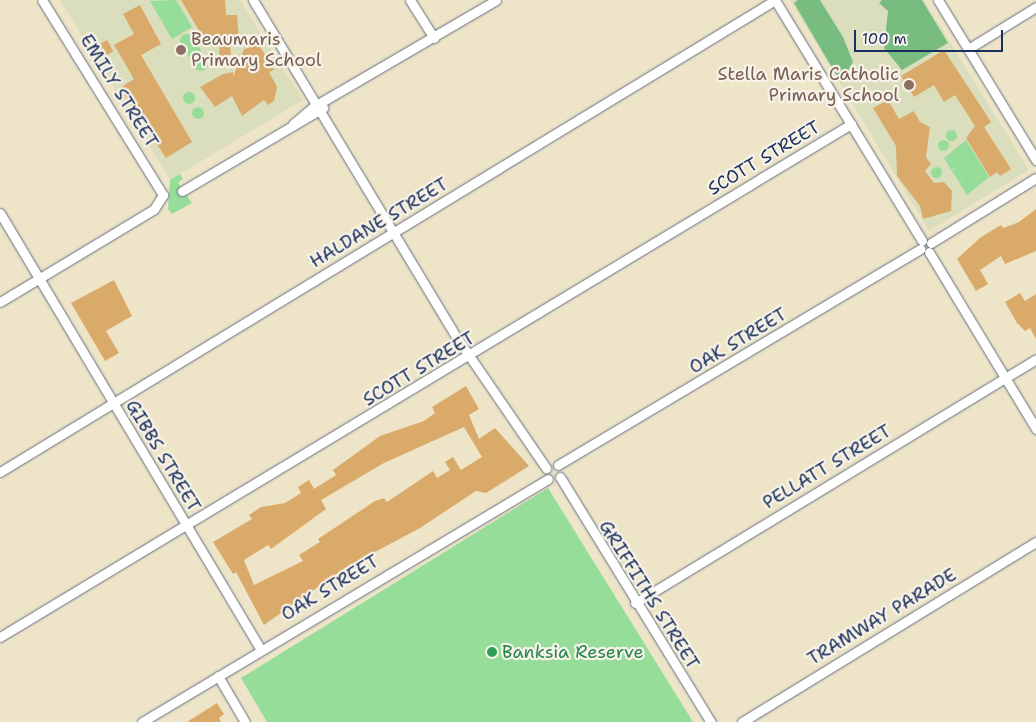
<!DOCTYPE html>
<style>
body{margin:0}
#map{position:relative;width:1036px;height:722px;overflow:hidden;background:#eee5c8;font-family:"Shantell Sans",sans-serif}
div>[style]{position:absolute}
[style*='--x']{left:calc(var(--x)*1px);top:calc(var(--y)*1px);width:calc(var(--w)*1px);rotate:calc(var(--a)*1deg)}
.built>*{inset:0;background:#dbdebc}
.green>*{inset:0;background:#95dd98}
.round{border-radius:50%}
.forest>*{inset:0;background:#78bc80}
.building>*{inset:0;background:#d9aa6a;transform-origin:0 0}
.roads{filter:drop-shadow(0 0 1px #656f83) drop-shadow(0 0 1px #656f83)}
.minor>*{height:9px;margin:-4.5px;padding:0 4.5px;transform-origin:4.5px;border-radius:4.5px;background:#fff}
.dots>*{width:14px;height:14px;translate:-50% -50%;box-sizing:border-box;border:2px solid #f7f3e8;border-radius:50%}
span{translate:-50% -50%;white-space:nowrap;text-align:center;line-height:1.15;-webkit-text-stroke:4.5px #f7f3e8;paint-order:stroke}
.education-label{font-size:18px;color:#785e54}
.left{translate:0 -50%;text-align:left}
.right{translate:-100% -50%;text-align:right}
.street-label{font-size:18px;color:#1b2f5e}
.leisure-label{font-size:18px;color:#27864d}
.scale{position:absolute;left:854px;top:30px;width:149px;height:22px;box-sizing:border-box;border:2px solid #1b2f5e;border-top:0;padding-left:6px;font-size:15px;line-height:18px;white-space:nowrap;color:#1b2f5e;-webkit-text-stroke:4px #f7f3e8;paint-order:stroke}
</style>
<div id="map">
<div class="built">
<i style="clip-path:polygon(60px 0,240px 0,303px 100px,170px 180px)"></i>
<i style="clip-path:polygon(790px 0,924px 0,1029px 170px,929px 231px)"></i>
</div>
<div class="green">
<i style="clip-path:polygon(176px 0,192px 27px,172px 39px,150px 1px)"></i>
<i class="round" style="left:180px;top:34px;width:14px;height:14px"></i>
<i class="round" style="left:187px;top:45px;width:14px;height:14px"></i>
<i class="round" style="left:194px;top:57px;width:14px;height:14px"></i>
<i class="round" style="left:183px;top:92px;width:12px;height:12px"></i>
<i class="round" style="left:192px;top:107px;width:12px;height:12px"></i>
<i class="round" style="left:945.5px;top:129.5px;width:11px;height:11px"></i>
<i class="round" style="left:937.5px;top:139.5px;width:11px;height:11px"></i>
<i style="clip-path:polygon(966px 140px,989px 177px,967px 195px,959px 183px,966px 179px,959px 182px,952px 171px,958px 166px,951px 170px,944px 158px)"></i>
<i class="round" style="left:930.5px;top:166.5px;width:11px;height:11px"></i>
<i style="clip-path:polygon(180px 174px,183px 179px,178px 183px,192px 203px,172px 214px,168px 209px,170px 180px)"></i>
<i style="clip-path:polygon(548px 488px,693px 722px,267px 722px,241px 678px)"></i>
</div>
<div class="forest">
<i style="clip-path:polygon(798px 0,820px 0,843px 37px,853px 62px,841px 83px,794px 3px)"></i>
<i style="clip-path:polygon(882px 0,922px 0,948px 43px,902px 70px,884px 48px,888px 11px,879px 3px)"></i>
</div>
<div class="building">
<i style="clip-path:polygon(181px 0,225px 0,226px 15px,237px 15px,239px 39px,229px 39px,231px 55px,219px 56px,220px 41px,207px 44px)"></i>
<i style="clip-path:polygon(140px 5px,161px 44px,141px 55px,192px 142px,166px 158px,120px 88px,134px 79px,114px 45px,134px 34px,123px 14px)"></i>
<i style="left:107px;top:40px;width:13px;height:15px;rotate:61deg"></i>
<i style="clip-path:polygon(259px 45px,274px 70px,269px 72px,277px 87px,274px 101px,268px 105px,264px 100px,242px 116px,232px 96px,215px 107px,200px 87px,223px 74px,233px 72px,233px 77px,244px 49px)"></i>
<i style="clip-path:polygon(944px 50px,991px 122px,984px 127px,1011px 169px,1000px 176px,997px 172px,990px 177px,966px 138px,975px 126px,955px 95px,944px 102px,934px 85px,914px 97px,901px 76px)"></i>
<i style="clip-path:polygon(888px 100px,899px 119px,914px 111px,920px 122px,930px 127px,926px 157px,931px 164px,925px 171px,934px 183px,944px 182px,952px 191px,951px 211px,923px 219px,920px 206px,897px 176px,896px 146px,873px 108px)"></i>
<i style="clip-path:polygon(1036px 209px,1036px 251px,1005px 264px,1001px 256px,980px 270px,988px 284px,976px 291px,957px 259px,981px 237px,1001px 225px,1003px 228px,1019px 222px)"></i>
<i style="clip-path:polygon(114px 280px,132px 316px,106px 331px,119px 353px,105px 361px,71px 303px)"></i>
<i style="clip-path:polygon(1020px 293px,1025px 301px,1036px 294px,1036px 339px,1030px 328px,1025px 331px,1017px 323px,1005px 302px)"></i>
<i style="clip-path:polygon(evenodd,466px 386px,479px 409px,469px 415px,479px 439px,495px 428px,529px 466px,486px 493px,476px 491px,420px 528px,345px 568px,264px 625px,236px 572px,233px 574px,213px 542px,252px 519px,249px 515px,261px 507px,285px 503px,301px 493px,298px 487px,309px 480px,314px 489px,336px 475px,333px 470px,380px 436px,424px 421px,435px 413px,432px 407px,466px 386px,464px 427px,482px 457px,461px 470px,453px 457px,445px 462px,450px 470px,437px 478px,433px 471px,387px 502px,384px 498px,375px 501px,318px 539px,320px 542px,299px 555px,303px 561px,254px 585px,244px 560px,268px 545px,271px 549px,326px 509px,321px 500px,384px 463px,464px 427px)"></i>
<i style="clip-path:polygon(217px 703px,224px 714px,219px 718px,221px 722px,187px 722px)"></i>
</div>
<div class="roads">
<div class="minor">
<i style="--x:253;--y:0;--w:395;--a:58.9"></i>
<i style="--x:457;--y:338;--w:158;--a:55.6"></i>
<i style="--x:410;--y:0;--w:45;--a:57.7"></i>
<i style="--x:775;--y:0;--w:282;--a:58.6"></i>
<i style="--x:938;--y:0;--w:188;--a:58.5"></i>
<i style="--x:968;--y:49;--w:80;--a:-31.7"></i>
<i style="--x:293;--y:124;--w:26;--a:-40"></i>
<i style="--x:313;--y:107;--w:212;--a:-30.3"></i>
<i style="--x:182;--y:191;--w:164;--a:-30.5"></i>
<i style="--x:0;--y:213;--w:509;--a:59.15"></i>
<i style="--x:931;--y:243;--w:123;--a:-31.8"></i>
<i style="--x:929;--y:252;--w:207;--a:58.8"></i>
<i style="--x:0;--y:302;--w:180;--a:-31.1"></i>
<i style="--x:154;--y:209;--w:17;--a:-57"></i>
<i style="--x:163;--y:195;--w:229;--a:-121.8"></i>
<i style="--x:558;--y:465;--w:422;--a:-30.8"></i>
<i style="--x:0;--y:472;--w:907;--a:-31.34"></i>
<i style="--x:560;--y:477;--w:288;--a:58.4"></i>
<i style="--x:635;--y:603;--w:469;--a:-31.3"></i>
<i style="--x:0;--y:637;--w:994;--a:-31.08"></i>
<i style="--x:218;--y:676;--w:53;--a:59.6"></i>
<i style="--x:142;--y:722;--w:473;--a:-30.9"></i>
<i style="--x:742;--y:722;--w:345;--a:-31.5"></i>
</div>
</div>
<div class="dots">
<i style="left:181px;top:50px;background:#8d6e63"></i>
<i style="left:909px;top:85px;background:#8d6e63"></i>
<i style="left:492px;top:652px;background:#2e9e5b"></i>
</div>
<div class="education-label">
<span class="left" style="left:191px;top:50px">Beaumaris<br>Primary School</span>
<span class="right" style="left:899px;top:85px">Stella Maris Catholic<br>Primary School</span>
</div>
<div class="street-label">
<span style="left:119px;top:91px;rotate:58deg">EMILY STREET</span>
<span style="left:764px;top:158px;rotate:-31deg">SCOTT STREET</span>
<span style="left:379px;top:223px;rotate:-31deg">HALDANE STREET</span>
<span style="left:738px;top:341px;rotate:-31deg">OAK STREET</span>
<span style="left:419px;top:369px;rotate:-31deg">SCOTT STREET</span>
<span style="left:163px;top:456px;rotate:59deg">GIBBS STREET</span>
<span style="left:827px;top:467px;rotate:-31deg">PELLATT STREET</span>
<span style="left:330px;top:588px;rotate:-31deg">OAK STREET</span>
<span style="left:649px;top:595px;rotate:58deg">GRIFFITHS STREET</span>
<span style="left:882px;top:617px;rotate:-31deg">TRAMWAY PARADE</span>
</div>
<div class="leisure-label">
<span class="left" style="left:502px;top:652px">Banksia Reserve</span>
</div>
<div class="scale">100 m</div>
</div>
